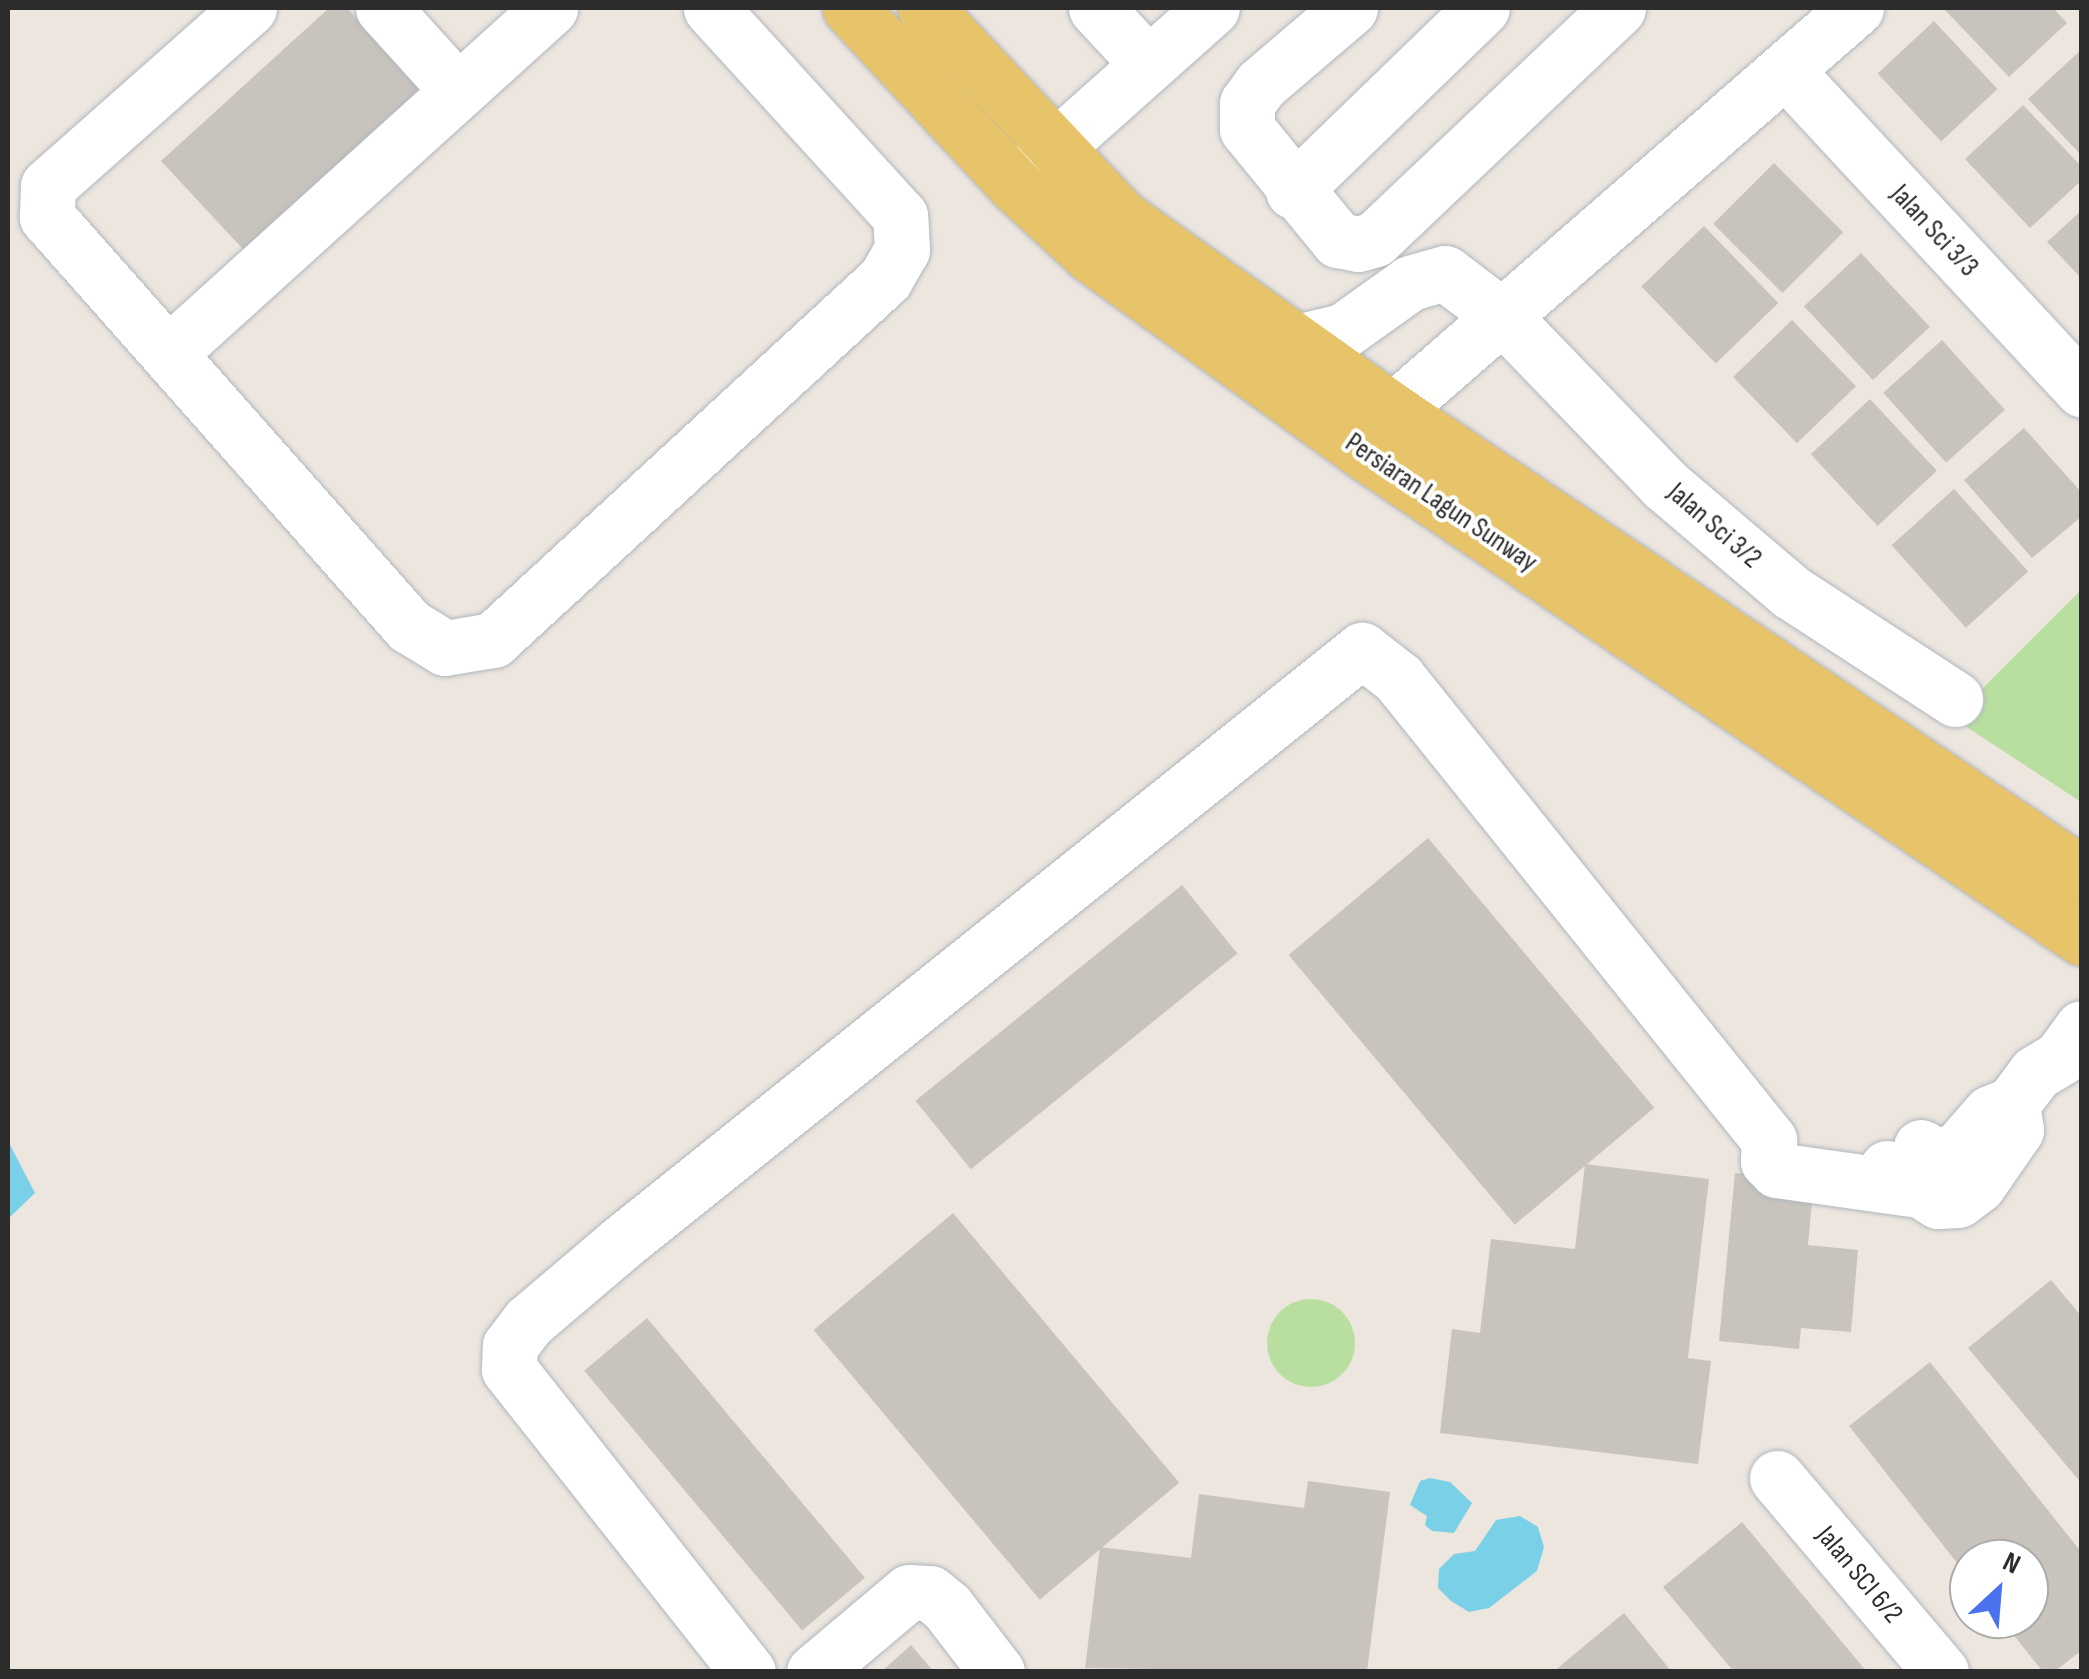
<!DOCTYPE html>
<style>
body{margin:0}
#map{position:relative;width:2089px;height:1679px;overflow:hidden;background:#ece6df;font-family:"Sofia Sans Condensed",sans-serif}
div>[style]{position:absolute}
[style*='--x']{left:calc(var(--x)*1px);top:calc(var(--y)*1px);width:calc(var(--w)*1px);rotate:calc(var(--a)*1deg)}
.green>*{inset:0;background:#b9dfa0}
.round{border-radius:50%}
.water>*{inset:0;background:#7ad0e7}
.building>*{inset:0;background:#c8c4bd;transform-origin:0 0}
.roads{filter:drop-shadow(0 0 2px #b2b6be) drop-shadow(0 0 2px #b2b6be)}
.minor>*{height:55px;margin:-27.5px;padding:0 27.5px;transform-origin:27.5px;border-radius:27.5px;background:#fff}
.major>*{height:55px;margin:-27.5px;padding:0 27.5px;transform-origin:27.5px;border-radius:27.5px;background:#e7c369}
span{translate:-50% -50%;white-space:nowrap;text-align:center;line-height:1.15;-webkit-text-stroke:8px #fff;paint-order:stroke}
.street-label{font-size:28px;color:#2c2c2c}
.frame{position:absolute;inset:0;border:10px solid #2c2c2c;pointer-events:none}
.north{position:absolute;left:1949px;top:1539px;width:100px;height:100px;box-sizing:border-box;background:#fff;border:2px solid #ababab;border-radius:50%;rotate:26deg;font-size:28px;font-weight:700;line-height:40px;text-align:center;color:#2c2c2c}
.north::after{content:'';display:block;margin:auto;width:35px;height:45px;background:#4b72ee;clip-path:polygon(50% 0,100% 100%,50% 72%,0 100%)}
</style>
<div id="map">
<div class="green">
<i style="clip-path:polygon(2081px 590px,2081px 802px,1953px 718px)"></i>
<i class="round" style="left:1267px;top:1299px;width:88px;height:88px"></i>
</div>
<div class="water">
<i style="clip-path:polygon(8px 1141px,35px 1193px,8px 1219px)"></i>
<i style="clip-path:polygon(1430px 1478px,1450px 1482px,1472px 1503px,1454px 1533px,1432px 1531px,1425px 1525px,1427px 1516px,1410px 1505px,1420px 1481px)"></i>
<i style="clip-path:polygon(1520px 1516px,1538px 1527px,1544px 1547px,1537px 1571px,1489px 1608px,1469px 1612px,1451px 1601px,1438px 1588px,1439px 1569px,1454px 1554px,1475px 1551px,1496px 1520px)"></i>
</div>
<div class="building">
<i style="clip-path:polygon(329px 8px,347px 8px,431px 98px,254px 261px,161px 161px)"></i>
<i style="clip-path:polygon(1943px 8px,2053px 8px,2067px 23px,2009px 77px)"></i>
<i style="left:1934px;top:21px;width:93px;height:77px;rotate:47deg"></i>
<i style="clip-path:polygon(2082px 49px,2082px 156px,2028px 99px)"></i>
<i style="clip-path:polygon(2023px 105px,2082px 167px,2082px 180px,2030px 228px,1965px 159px)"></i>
<i style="left:1774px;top:163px;width:98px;height:86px;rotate:45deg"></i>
<i style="clip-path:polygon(2082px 210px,2082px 279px,2047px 242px)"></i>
<i style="left:1704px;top:226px;width:107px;height:87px;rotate:46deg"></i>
<i style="left:1861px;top:253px;width:101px;height:78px;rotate:47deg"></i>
<i style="left:1792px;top:320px;width:92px;height:82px;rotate:46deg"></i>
<i style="left:1942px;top:340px;width:94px;height:79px;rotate:48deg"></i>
<i style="left:1870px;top:399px;width:98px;height:81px;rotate:47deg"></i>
<i style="clip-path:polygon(2024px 428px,2082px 493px,2082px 516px,2032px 558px,1964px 480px)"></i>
<i style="left:1954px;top:489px;width:111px;height:84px;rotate:48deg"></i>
<i style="left:1428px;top:838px;width:352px;height:182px;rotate:50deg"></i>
<i style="left:1182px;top:885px;width:88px;height:343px;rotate:51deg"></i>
<i style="clip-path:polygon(1585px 1164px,1709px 1179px,1688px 1358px,1711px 1361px,1698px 1464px,1440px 1433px,1452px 1329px,1480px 1333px,1491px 1239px,1575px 1249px)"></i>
<i style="clip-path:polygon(1735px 1173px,1814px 1180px,1808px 1245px,1858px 1250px,1851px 1332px,1801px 1328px,1799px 1349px,1719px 1341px)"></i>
<i style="left:953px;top:1213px;width:352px;height:182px;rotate:50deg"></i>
<i style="clip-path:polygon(2051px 1280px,2082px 1317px,2082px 1484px,1968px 1348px)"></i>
<i style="left:647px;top:1318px;width:339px;height:82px;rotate:50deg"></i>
<i style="clip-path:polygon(1930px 1362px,2082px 1553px,2082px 1650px,2054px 1672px,2043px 1672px,2001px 1619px,2029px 1619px,2029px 1559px,1969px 1559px,1969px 1578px,1849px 1426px)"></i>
<i style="clip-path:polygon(1308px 1481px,1390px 1492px,1367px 1672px,1085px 1668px,1100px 1547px,1191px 1558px,1199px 1494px,1304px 1508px)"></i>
<i style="clip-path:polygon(1742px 1522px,1867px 1672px,1734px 1672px,1663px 1587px)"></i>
<i style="clip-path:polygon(1624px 1613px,1672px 1672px,1553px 1672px)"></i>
<i style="clip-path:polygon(911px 1645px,934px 1672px,881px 1672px)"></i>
</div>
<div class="roads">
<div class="minor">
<i style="--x:249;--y:8;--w:268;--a:138.5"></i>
<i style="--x:48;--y:186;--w:31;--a:92"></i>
<i style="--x:47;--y:217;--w:546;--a:48.49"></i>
<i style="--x:409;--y:626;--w:42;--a:31.4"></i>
<i style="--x:445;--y:648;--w:49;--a:-9.5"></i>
<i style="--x:493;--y:640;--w:533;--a:-42.64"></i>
<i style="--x:885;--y:279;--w:34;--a:-60"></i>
<i style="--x:902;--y:250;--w:34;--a:-93"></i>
<i style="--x:900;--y:216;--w:281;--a:-132.3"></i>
<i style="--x:383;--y:8;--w:112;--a:47.9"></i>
<i style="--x:1096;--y:8;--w:75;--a:47.2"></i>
<i style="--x:1350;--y:8;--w:117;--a:139.5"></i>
<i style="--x:1261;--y:84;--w:24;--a:126"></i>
<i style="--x:1247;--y:103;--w:26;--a:90"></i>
<i style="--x:1247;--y:129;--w:144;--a:50.7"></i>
<i style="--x:1338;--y:240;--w:20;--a:11"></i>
<i style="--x:1358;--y:244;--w:18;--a:-16"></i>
<i style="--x:1375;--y:239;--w:335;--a:-43.5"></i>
<i style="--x:1786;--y:71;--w:435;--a:47.1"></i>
<i style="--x:1020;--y:179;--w:257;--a:-41.7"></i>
<i style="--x:1293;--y:191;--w:263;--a:-44.1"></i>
<i style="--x:1297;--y:342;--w:47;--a:-13.4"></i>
<i style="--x:1343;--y:331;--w:82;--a:-35.6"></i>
<i style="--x:1410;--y:283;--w:36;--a:-16"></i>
<i style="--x:1445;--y:273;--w:73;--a:37.2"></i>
<i style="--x:1503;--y:317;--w:232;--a:46"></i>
<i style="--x:1664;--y:484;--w:167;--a:40.4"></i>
<i style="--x:1791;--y:592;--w:196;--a:33.1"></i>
<i style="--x:170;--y:352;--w:513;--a:-42.15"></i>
<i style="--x:1368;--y:452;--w:48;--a:-58.6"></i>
<i style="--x:1393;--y:411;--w:614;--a:-41.04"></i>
<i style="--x:1921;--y:1147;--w:15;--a:32"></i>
<i style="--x:1934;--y:1155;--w:22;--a:-8"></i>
<i style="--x:1956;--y:1152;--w:52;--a:-48.9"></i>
<i style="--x:1990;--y:1113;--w:24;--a:-22"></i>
<i style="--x:2012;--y:1104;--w:39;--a:-53"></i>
<i style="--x:2035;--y:1073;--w:29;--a:-31"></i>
<i style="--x:2060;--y:1058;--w:37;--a:-54"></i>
<i style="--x:1887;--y:1168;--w:61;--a:32.9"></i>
<i style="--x:1938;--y:1201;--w:20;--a:-3"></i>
<i style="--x:1958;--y:1200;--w:25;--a:-37"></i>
<i style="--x:1978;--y:1185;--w:67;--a:-55.4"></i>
<i style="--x:2016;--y:1130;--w:26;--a:-99"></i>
<i style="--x:1777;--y:1478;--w:254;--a:49.8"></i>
<i style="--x:748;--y:1672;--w:386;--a:-128.3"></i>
<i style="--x:509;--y:1369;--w:23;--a:-88"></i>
<i style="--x:510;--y:1346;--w:30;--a:-53"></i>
<i style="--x:528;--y:1322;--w:122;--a:-40.3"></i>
<i style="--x:621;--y:1243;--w:949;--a:-38.67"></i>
<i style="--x:1362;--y:650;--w:46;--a:37.9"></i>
<i style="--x:1398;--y:678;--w:593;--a:51.23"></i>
<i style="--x:1769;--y:1140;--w:21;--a:93"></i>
<i style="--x:1768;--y:1161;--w:13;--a:45"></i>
<i style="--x:1777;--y:1170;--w:137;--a:8"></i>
<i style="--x:814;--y:1672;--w:124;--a:-40.1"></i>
<i style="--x:909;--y:1592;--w:21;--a:3"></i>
<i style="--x:930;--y:1593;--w:22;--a:39"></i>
<i style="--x:947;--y:1607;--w:82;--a:52.4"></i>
</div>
<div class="major">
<i style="--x:850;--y:8;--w:241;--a:47"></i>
<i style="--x:1014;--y:184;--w:105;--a:42.7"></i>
<i style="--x:1091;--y:255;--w:340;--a:35.8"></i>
<i style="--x:1367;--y:454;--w:863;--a:34.09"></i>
<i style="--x:925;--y:8;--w:287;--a:46.8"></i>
<i style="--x:1121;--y:217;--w:334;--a:35.5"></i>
<i style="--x:1393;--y:411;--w:830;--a:33.9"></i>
</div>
</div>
<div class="street-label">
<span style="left:1934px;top:231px;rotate:47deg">Jalan Sci 3/3</span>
<span style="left:1441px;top:503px;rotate:34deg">Persiaran Lagun Sunway</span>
<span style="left:1714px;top:526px;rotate:41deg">Jalan Sci 3/2</span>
<span style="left:1859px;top:1575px;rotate:50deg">Jalan SCI 6/2</span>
</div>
<div class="frame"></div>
<div class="north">N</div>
</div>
